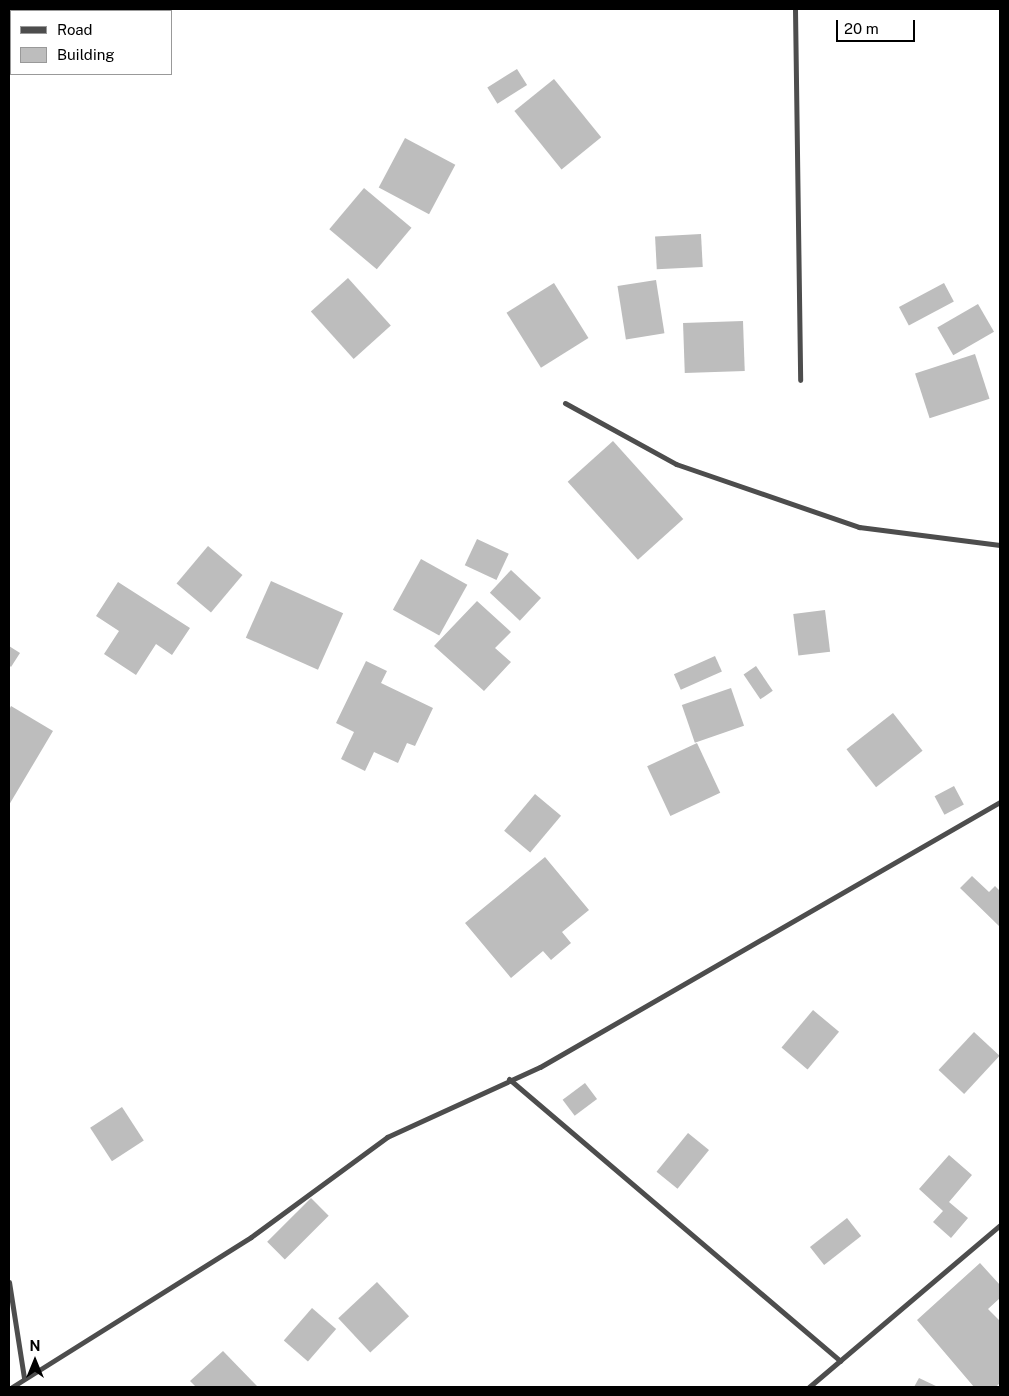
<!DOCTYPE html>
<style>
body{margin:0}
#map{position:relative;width:1009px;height:1396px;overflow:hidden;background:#fff;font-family:"Public Sans",sans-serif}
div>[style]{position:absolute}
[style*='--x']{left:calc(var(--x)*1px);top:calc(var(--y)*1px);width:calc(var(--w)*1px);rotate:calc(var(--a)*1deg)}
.building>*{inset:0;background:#bdbdbd;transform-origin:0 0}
.street>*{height:5px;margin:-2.5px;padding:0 2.5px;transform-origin:2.5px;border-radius:2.5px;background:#4d4d4d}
span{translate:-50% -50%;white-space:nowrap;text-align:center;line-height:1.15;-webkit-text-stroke:5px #fff;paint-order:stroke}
.frame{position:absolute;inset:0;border:10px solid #000;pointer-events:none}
.legend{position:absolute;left:10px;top:10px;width:162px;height:65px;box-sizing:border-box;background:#fff;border:1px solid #999;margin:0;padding:6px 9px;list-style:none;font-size:15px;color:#000}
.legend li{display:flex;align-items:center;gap:10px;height:25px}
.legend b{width:25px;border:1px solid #999}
.north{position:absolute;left:10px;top:1336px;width:50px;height:50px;-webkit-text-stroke:4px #fff;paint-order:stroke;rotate:0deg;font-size:14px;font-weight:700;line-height:20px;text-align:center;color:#000}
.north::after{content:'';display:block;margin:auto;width:18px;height:22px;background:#000;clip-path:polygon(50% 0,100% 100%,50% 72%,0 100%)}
.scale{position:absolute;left:836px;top:20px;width:79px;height:22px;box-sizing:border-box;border:2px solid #000;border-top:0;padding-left:6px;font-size:15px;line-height:18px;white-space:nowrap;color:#000;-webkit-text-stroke:4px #fff;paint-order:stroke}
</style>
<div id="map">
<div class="building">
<i style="left:517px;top:69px;width:19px;height:35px;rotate:58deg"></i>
<i style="left:554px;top:79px;width:75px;height:51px;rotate:51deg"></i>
<i style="left:405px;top:138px;width:57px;height:56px;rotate:28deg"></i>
<i style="left:364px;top:188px;width:62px;height:54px;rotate:40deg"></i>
<i style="left:701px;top:234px;width:33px;height:46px;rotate:87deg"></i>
<i style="left:348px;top:278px;width:64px;height:50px;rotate:48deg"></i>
<i style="left:656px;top:280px;width:54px;height:39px;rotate:81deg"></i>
<i style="left:554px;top:283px;width:65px;height:56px;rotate:58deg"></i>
<i style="left:944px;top:283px;width:21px;height:51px;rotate:62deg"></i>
<i style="left:978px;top:304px;width:32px;height:47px;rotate:60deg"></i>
<i style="left:743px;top:321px;width:50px;height:60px;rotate:88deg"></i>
<i style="left:975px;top:354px;width:47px;height:63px;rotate:72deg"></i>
<i style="left:613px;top:441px;width:105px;height:61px;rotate:48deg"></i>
<i style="left:477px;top:539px;width:35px;height:29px;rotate:25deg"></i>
<i style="left:208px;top:546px;width:45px;height:49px;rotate:40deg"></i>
<i style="left:421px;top:559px;width:53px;height:58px;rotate:29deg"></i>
<i style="left:511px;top:570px;width:41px;height:31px;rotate:43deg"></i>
<i style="left:271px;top:581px;width:79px;height:62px;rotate:24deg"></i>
<i style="clip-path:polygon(118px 582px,190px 628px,172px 655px,156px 644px,136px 675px,104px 654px,119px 631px,96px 616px)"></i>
<i style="clip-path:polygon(477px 601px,511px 632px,495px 648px,511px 662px,484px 691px,434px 646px)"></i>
<i style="left:825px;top:610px;width:42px;height:32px;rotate:83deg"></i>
<i style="clip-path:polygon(9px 646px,20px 653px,11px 667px,9px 665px)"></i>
<i style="left:715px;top:656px;width:17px;height:45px;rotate:66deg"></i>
<i style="clip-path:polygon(366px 661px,387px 671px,381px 683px,433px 708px,415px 746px,407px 743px,398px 763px,374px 752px,365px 771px,341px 759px,354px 732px,336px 723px)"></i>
<i style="left:756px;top:666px;width:30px;height:15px;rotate:56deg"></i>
<i style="left:731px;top:688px;width:40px;height:52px;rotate:71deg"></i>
<i style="clip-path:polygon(11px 706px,53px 731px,9px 805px,9px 710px)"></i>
<i style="left:893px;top:713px;width:48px;height:59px;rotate:52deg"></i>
<i style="left:697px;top:743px;width:55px;height:55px;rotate:65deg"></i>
<i style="left:954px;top:786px;width:21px;height:22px;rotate:62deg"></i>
<i style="left:535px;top:794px;width:34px;height:48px;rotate:40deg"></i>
<i style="clip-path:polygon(545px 857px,589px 910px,562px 932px,571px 943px,551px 960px,543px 951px,511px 978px,465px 923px)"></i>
<i style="clip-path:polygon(972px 876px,989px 892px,995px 886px,1000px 891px,1000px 927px,960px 888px)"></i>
<i style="left:813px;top:1010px;width:34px;height:49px;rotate:40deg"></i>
<i style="left:974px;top:1032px;width:35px;height:52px;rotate:43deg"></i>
<i style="left:585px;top:1083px;width:20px;height:28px;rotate:53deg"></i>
<i style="left:122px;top:1107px;width:40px;height:38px;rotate:57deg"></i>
<i style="left:688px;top:1133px;width:27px;height:50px;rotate:39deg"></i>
<i style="clip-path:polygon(949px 1155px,972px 1175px,949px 1202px,968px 1218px,951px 1238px,933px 1222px,943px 1211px,919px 1189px)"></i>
<i style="left:311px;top:1198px;width:25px;height:62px;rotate:45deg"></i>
<i style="left:847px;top:1218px;width:23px;height:47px;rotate:52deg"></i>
<i style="clip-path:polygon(980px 1263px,1000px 1285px,1000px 1298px,988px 1309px,1000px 1321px,1000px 1383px,996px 1387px,974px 1387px,917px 1320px)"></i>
<i style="left:377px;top:1282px;width:47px;height:53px;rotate:47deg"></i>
<i style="left:312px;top:1308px;width:32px;height:43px;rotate:41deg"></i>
<i style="clip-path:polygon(223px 1351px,258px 1387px,196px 1387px,190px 1381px)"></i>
<i style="clip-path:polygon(919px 1378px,938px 1387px,914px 1387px)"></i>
</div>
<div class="street">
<i style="--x:795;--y:9;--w:371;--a:89.2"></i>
<i style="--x:565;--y:403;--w:127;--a:28.8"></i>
<i style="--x:676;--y:464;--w:194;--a:19"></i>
<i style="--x:859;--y:527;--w:142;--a:7.3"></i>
<i style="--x:509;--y:1079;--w:435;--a:40.4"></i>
<i style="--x:9;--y:1282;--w:97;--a:81.1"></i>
<i style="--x:12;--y:1387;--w:282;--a:-32.1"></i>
<i style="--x:251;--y:1237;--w:169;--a:-36.3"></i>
<i style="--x:387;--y:1137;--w:168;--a:-24.6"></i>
<i style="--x:540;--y:1067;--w:531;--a:-29.95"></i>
<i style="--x:809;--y:1387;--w:250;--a:-40.3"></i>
</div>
<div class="frame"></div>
<ul class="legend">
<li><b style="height:6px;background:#4d4d4d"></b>Road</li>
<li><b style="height:14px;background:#bdbdbd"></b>Building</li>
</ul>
<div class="north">N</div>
<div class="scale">20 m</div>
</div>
